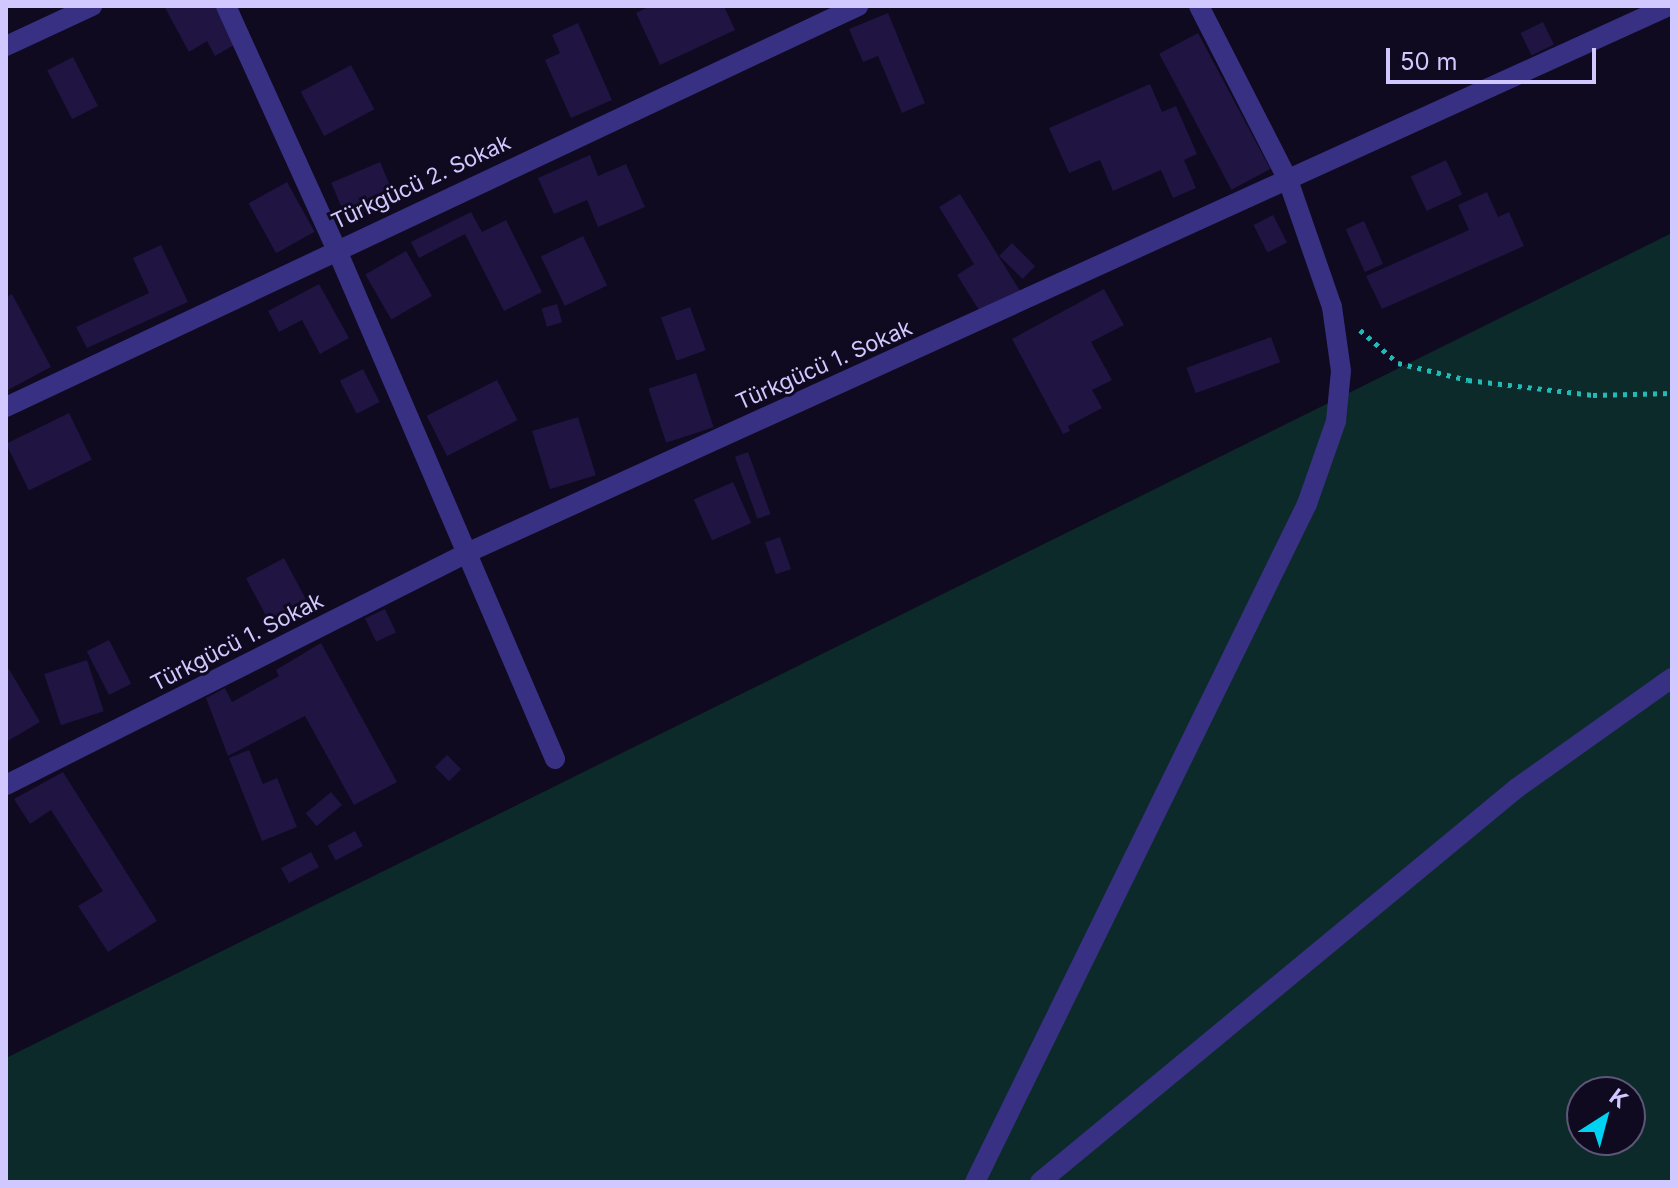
<!DOCTYPE html>
<meta charset="utf-8">
<style>
body{margin:0}
#map{position:relative;width:1678px;height:1188px;overflow:hidden;background:#0f0a1f;font-family:Inter,sans-serif}
div>[style]{position:absolute}
[style*='--x']{left:calc(var(--x)*1px);top:calc(var(--y)*1px);width:calc(var(--w)*1px);rotate:calc(var(--a)*1deg)}
.green>*{inset:0;background:#0d2a2a}
.building>*{inset:0;background:#1f1442;transform-origin:0 0}
.path>*{height:5px;margin-top:-2.5px;transform-origin:0;background:repeating-linear-gradient(90deg,#21bab7 0 4px,transparent 0 10px)}
.minor>*{height:20px;margin:-10px;padding:0 10px;transform-origin:10px;border-radius:10px;background:#373083}
span{translate:-50% -50%;white-space:nowrap;text-align:center;line-height:1.15;-webkit-text-stroke:6px #0f0a1f;paint-order:stroke}
.street-label{font-size:22px;color:#d1c8ff}
.frame{position:absolute;inset:0;border:8px solid #d1c8ff;pointer-events:none}
.north{position:absolute;left:1566px;top:1076px;width:80px;height:80px;box-sizing:border-box;background:#0f0a1f;border:2px solid #5d5679;border-radius:50%;rotate:36deg;font-size:22px;font-weight:700;line-height:32px;text-align:center;color:#d1c8ff}
.north::after{content:'';display:block;margin:auto;width:28px;height:36px;background:#00d2f3;clip-path:polygon(50% 0,100% 100%,50% 72%,0 100%)}
.scale{position:absolute;left:1386px;top:48px;width:210px;height:36px;box-sizing:border-box;border:4px solid #d1c8ff;border-top:0;padding-left:10px;font-size:24px;line-height:28px;white-space:nowrap;color:#d1c8ff;-webkit-text-stroke:6px #0f0a1f;paint-order:stroke}
</style>
<div id="map">
<div class="green">
<i style="clip-path:polygon(evenodd,1672px 233px,1672px 1182px,6px 1182px,6px 1058px,1672px 233px,1582px 1092px,1630px 1092px,1630px 1140px,1582px 1140px,1582px 1092px)"></i>
</div>
<div class="building">
<i style="clip-path:polygon(164px 6px,219px 6px,239px 42px,215px 56px,207px 41px,189px 52px)"></i>
<i style="clip-path:polygon(650px 6px,724px 6px,735px 30px,660px 65px,636px 13px)"></i>
<i style="clip-path:polygon(888px 13px,925px 103px,902px 113px,878px 56px,863px 62px,849px 29px)"></i>
<i style="left:1543px;top:22px;width:25px;height:25px;rotate:64deg"></i>
<i style="clip-path:polygon(578px 23px,612px 100px,571px 118px,545px 60px,560px 53px,552px 35px)"></i>
<i style="left:1198px;top:33px;width:154px;height:44px;rotate:62deg"></i>
<i style="left:73px;top:57px;width:55px;height:29px;rotate:63deg"></i>
<i style="left:351px;top:65px;width:50px;height:57px;rotate:62deg"></i>
<i style="clip-path:polygon(1150px 84px,1162px 112px,1176px 106px,1197px 154px,1184px 160px,1196px 188px,1173px 198px,1161px 170px,1113px 191px,1100px 160px,1069px 173px,1049px 128px)"></i>
<i style="clip-path:polygon(590px 155px,598px 176px,626px 164px,645px 207px,598px 227px,587px 200px,554px 214px,538px 178px)"></i>
<i style="left:1446px;top:160px;width:38px;height:39px;rotate:65deg"></i>
<i style="left:380px;top:162px;width:40px;height:53px;rotate:67deg"></i>
<i style="left:287px;top:182px;width:57px;height:44px;rotate:61deg"></i>
<i style="clip-path:polygon(1487px 192px,1498px 217px,1509px 212px,1524px 246px,1382px 309px,1366px 276px,1469px 230px,1458px 205px)"></i>
<i style="clip-path:polygon(960px 194px,1020px 291px,982px 315px,957px 275px,974px 264px,939px 207px)"></i>
<i style="clip-path:polygon(471px 212px,482px 232px,506px 220px,542px 292px,504px 311px,465px 234px,419px 258px,411px 242px)"></i>
<i style="left:1273px;top:215px;width:31px;height:22px;rotate:63deg"></i>
<i style="left:1364px;top:221px;width:47px;height:20px;rotate:66deg"></i>
<i style="left:583px;top:236px;width:55px;height:47px;rotate:64deg"></i>
<i style="left:1012px;top:243px;width:33px;height:18px;rotate:45deg"></i>
<i style="clip-path:polygon(161px 245px,188px 302px,87px 348px,76px 327px,149px 293px,133px 258px)"></i>
<i style="left:406px;top:251px;width:52px;height:47px;rotate:60deg"></i>
<i style="clip-path:polygon(319px 284px,349px 338px,320px 354px,302px 320px,279px 332px,268px 311px)"></i>
<i style="clip-path:polygon(1104px 289px,1124px 325px,1091px 342px,1112px 380px,1092px 390px,1102px 408px,1068px 426px,1070px 431px,1063px 434px,1012px 339px)"></i>
<i style="clip-path:polygon(12px 294px,51px 367px,6px 391px,6px 297px)"></i>
<i style="left:557px;top:304px;width:19px;height:16px;rotate:74deg"></i>
<i style="left:690px;top:307px;width:46px;height:31px;rotate:70deg"></i>
<i style="left:1271px;top:337px;width:27px;height:90px;rotate:70deg"></i>
<i style="left:363px;top:369px;width:37px;height:26px;rotate:63deg"></i>
<i style="left:696px;top:373px;width:57px;height:50px;rotate:72deg"></i>
<i style="left:497px;top:380px;width:45px;height:79px;rotate:63deg"></i>
<i style="left:69px;top:413px;width:52px;height:70px;rotate:64deg"></i>
<i style="left:578px;top:417px;width:61px;height:48px;rotate:73deg"></i>
<i style="left:748px;top:452px;width:66px;height:14px;rotate:70deg"></i>
<i style="left:733px;top:482px;width:45px;height:43px;rotate:66deg"></i>
<i style="left:780px;top:537px;width:34px;height:16px;rotate:71deg"></i>
<i style="left:284px;top:558px;width:52px;height:43px;rotate:62deg"></i>
<i style="left:385px;top:609px;width:26px;height:22px;rotate:65deg"></i>
<i style="left:109px;top:640px;width:49px;height:25px;rotate:63deg"></i>
<i style="clip-path:polygon(321px 643px,397px 782px,354px 805px,305px 716px,228px 756px,206px 698px,225px 688px,232px 702px,279px 676px,276px 670px)"></i>
<i style="left:87px;top:660px;width:54px;height:45px;rotate:72deg"></i>
<i style="clip-path:polygon(9px 669px,40px 722px,6px 742px,6px 670px)"></i>
<i style="clip-path:polygon(249px 750px,263px 784px,277px 778px,297px 827px,262px 841px,229px 758px)"></i>
<i style="left:447px;top:755px;width:20px;height:17px;rotate:45deg"></i>
<i style="clip-path:polygon(63px 772px,157px 921px,108px 952px,78px 906px,103px 891px,51px 810px,30px 824px,14px 799px)"></i>
<i style="left:331px;top:792px;width:17px;height:33px;rotate:50deg"></i>
<i style="left:355px;top:831px;width:17px;height:31px;rotate:62deg"></i>
<i style="left:311px;top:852px;width:17px;height:34px;rotate:62deg"></i>
</div>
<div class="path">
<i style="--x:1360;--y:330;--w:50;--a:41"></i>
<i style="--x:1398;--y:363;--w:72;--a:13.7"></i>
<i style="--x:1468;--y:380;--w:126;--a:6.8"></i>
<i style="--x:1593;--y:395;--w:79;--a:-1.5"></i>
</div>
<div class="minor">
<i style="--x:226;--y:6;--w:266;--a:65.6"></i>
<i style="--x:336;--y:248;--w:556;--a:66.8"></i>
<i style="--x:6;--y:46;--w:95;--a:-24.9"></i>
<i style="--x:6;--y:407;--w:942;--a:-25.2"></i>
<i style="--x:6;--y:785;--w:518;--a:-26.71"></i>
<i style="--x:469;--y:552;--w:1318;--a:-24.47"></i>
<i style="--x:975;--y:1182;--w:755;--a:-63.91"></i>
<i style="--x:1307;--y:504;--w:88;--a:-70.7"></i>
<i style="--x:1336;--y:421;--w:50;--a:-84.3"></i>
<i style="--x:1341;--y:371;--w:65;--a:-98"></i>
<i style="--x:1332;--y:307;--w:134;--a:-109.1"></i>
<i style="--x:1288;--y:180;--w:195;--a:-117.1"></i>
<i style="--x:1040;--y:1182;--w:619;--a:-39.56"></i>
<i style="--x:1517;--y:788;--w:190;--a:-35.4"></i>
</div>
<div class="street-label">
<span style="left:421px;top:182px;rotate:-25deg">Türkgücü 2. Sokak</span>
<span style="left:824px;top:365px;rotate:-24deg">Türkgücü 1. Sokak</span>
<span style="left:237px;top:642px;rotate:-27deg">Türkgücü 1. Sokak</span>
</div>
<div class="frame"></div>
<div class="north">K</div>
<div class="scale">50 m</div>
</div>
